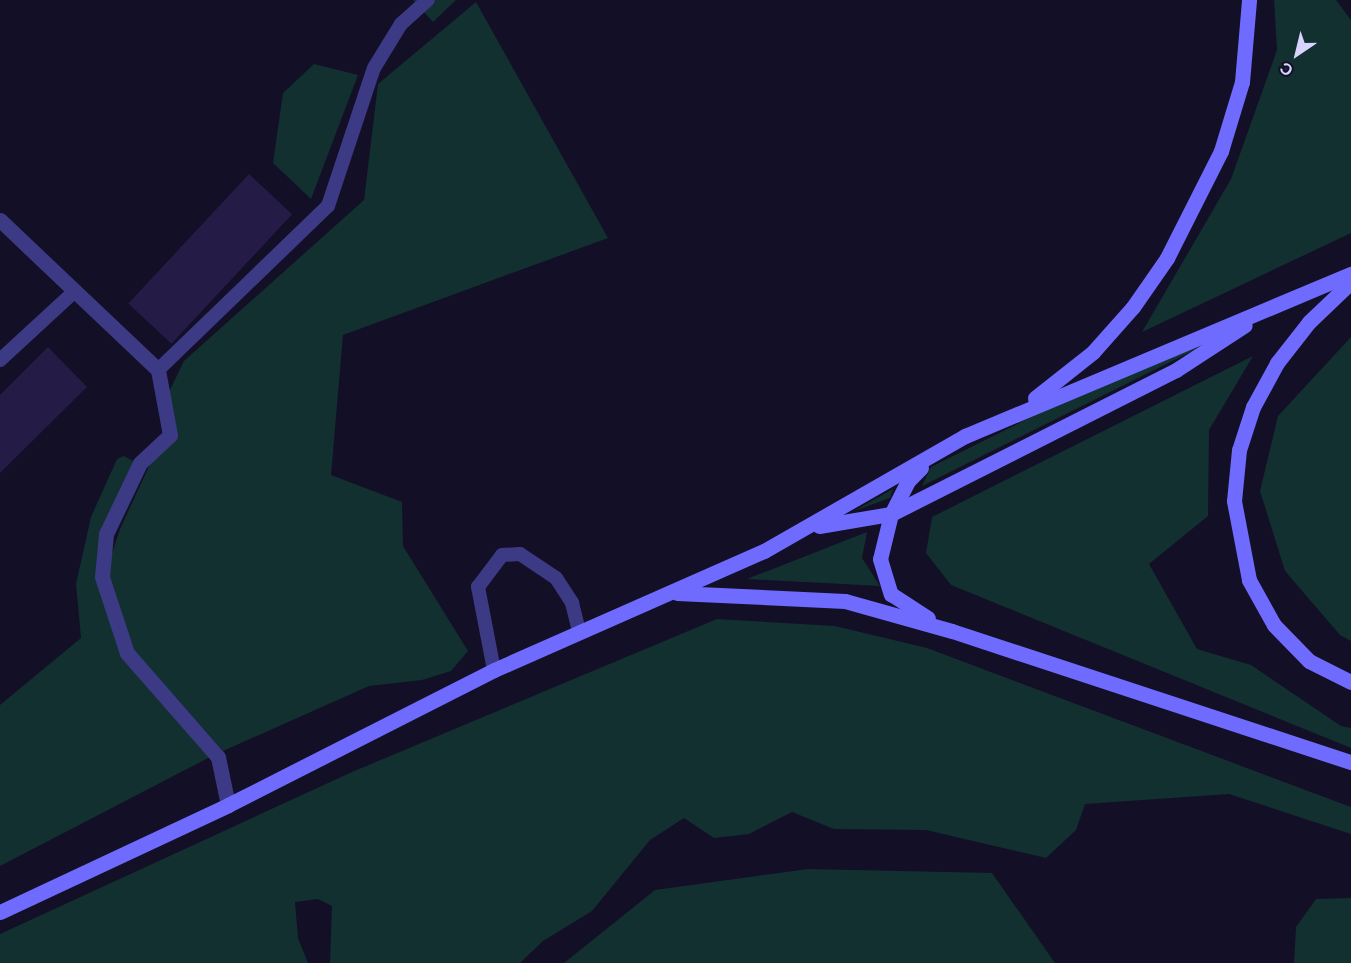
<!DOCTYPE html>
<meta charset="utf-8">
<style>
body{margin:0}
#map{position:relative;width:1351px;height:963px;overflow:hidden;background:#130f26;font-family:"Work Sans",sans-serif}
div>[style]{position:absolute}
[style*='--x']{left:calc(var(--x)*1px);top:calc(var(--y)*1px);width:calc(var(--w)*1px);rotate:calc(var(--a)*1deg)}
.green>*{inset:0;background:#12302f}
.building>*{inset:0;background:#241b47;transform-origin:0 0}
.lane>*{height:14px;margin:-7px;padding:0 7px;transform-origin:7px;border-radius:7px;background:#3d3a85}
.street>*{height:15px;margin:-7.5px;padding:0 7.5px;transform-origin:7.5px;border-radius:7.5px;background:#3d3a85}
.secondary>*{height:15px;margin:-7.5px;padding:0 7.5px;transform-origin:7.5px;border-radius:7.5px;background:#6f6bff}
span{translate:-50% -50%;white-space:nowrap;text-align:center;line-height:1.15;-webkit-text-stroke:4.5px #130f26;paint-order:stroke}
.north{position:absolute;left:1267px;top:24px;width:60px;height:60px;-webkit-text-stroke:4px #130f26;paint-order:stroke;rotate:215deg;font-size:16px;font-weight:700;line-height:24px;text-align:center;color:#d9d4ff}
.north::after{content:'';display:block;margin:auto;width:21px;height:27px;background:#d9d4ff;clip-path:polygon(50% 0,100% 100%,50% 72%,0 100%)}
</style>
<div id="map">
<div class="green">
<i style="clip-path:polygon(413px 0,456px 0,433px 22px)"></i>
<i style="clip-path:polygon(1274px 0,1336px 0,1351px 20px,1351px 233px,1142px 332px,1231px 179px,1277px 50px)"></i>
<i style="clip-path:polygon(476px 2px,608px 238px,343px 335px,331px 475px,402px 502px,403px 546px,468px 651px,451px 671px,422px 680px,369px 686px,223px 751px,131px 647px,106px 571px,120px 529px,151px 462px,172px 436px,166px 398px,184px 361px,364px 200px,378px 84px)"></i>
<i style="clip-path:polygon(314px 64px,358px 75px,311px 199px,273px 163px,283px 93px)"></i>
<i style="clip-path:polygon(1351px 337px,1351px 641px,1340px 635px,1285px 571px,1260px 491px,1278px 416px)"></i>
<i style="clip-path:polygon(1203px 346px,1150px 372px,922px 486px,931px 467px,1086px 390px,1144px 365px)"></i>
<i style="clip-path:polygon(1253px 356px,1209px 430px,1208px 516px,1149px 564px,1197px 649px,1251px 665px,1341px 726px,1351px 728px,1351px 748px,951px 585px,926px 553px,932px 517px)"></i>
<i style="clip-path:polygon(124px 456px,135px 462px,99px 534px,121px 652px,212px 756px,0 866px,0 705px,81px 638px,76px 584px,91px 517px,117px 459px)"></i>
<i style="clip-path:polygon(893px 489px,890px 498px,854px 511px)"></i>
<i style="clip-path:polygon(867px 532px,862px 558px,880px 586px,747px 579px)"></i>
<i style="clip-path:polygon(717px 619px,835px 626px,927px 648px,1351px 807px,1351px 834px,1229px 794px,1085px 804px,1076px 830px,1046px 858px,926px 830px,834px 829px,792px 812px,749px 834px,714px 838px,684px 818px,650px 840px,592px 911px,543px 941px,520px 963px,330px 963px,332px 906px,318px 899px,295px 902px,298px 938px,308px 963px,0 963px,0 934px,352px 772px)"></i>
<i style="clip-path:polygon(808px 869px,992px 873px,1055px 963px,564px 963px,655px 890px)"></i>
<i style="clip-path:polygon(1351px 898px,1351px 963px,1294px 963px,1296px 927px,1316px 899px)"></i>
</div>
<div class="building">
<i style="left:249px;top:174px;width:59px;height:177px;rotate:43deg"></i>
<i style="clip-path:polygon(48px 347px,87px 387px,0 473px,0 395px)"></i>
</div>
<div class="lane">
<i style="--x:0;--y:360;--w:102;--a:-42.6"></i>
<i style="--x:158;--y:370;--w:236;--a:-44"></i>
<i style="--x:328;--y:206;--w:145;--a:-71.6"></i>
<i style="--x:374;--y:68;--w:52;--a:-58.5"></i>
<i style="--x:401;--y:24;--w:36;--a:-42"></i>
<i style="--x:494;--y:670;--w:85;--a:-100.9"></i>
<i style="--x:478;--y:587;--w:40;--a:-53"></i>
<i style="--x:502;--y:555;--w:18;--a:-3"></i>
<i style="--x:520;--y:554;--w:43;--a:33.7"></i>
<i style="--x:556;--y:578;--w:30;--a:57"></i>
<i style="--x:572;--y:603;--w:30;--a:76"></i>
</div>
<div class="street">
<i style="--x:0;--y:220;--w:218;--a:43.5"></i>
<i style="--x:158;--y:370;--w:66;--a:79.5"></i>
<i style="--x:170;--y:435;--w:41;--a:137"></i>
<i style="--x:140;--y:463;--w:79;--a:115.6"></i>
<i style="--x:106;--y:534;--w:43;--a:95.3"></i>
<i style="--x:102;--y:577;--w:80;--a:71.8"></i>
<i style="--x:127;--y:653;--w:138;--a:48.8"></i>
<i style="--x:218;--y:757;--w:49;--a:78.2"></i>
</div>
<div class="secondary">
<i style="--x:1351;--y:282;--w:58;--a:136.4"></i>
<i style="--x:1309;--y:322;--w:52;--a:128"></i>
<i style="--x:1277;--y:363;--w:50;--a:118.6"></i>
<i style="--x:1253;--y:407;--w:45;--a:108"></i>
<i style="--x:1239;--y:450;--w:51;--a:95.6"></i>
<i style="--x:1234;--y:501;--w:80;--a:79.2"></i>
<i style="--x:1249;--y:580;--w:51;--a:60.9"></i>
<i style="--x:1274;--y:625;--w:50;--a:45.8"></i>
<i style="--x:1309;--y:661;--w:47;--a:26.6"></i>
<i style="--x:1035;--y:398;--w:74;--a:-38.4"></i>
<i style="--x:1093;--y:352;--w:60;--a:-48.4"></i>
<i style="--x:1133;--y:307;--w:60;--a:-55.2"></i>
<i style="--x:1167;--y:258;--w:120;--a:-63.2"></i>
<i style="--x:1221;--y:151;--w:72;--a:-73.1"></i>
<i style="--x:1242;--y:82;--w:82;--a:-85.1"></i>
<i style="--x:921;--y:468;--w:18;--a:135"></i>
<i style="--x:908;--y:481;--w:37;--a:117"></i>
<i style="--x:891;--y:514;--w:46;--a:103.7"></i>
<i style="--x:880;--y:559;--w:37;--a:73"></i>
<i style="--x:891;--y:594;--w:44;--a:33"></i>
<i style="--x:819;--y:526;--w:73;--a:-9.5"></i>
<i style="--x:891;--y:514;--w:319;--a:-26.8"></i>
<i style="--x:1176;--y:370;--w:82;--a:-33.1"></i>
<i style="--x:677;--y:593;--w:168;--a:2.7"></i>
<i style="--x:845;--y:601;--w:111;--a:15.7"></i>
<i style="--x:952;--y:631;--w:420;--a:18.2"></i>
<i style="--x:0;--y:912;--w:252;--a:-25.1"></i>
<i style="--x:228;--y:805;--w:298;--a:-26.9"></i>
<i style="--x:494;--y:670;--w:295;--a:-23.8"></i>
<i style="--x:764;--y:551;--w:232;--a:-29.8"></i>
<i style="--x:965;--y:436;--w:419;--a:-22.8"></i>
</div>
<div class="north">С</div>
</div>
